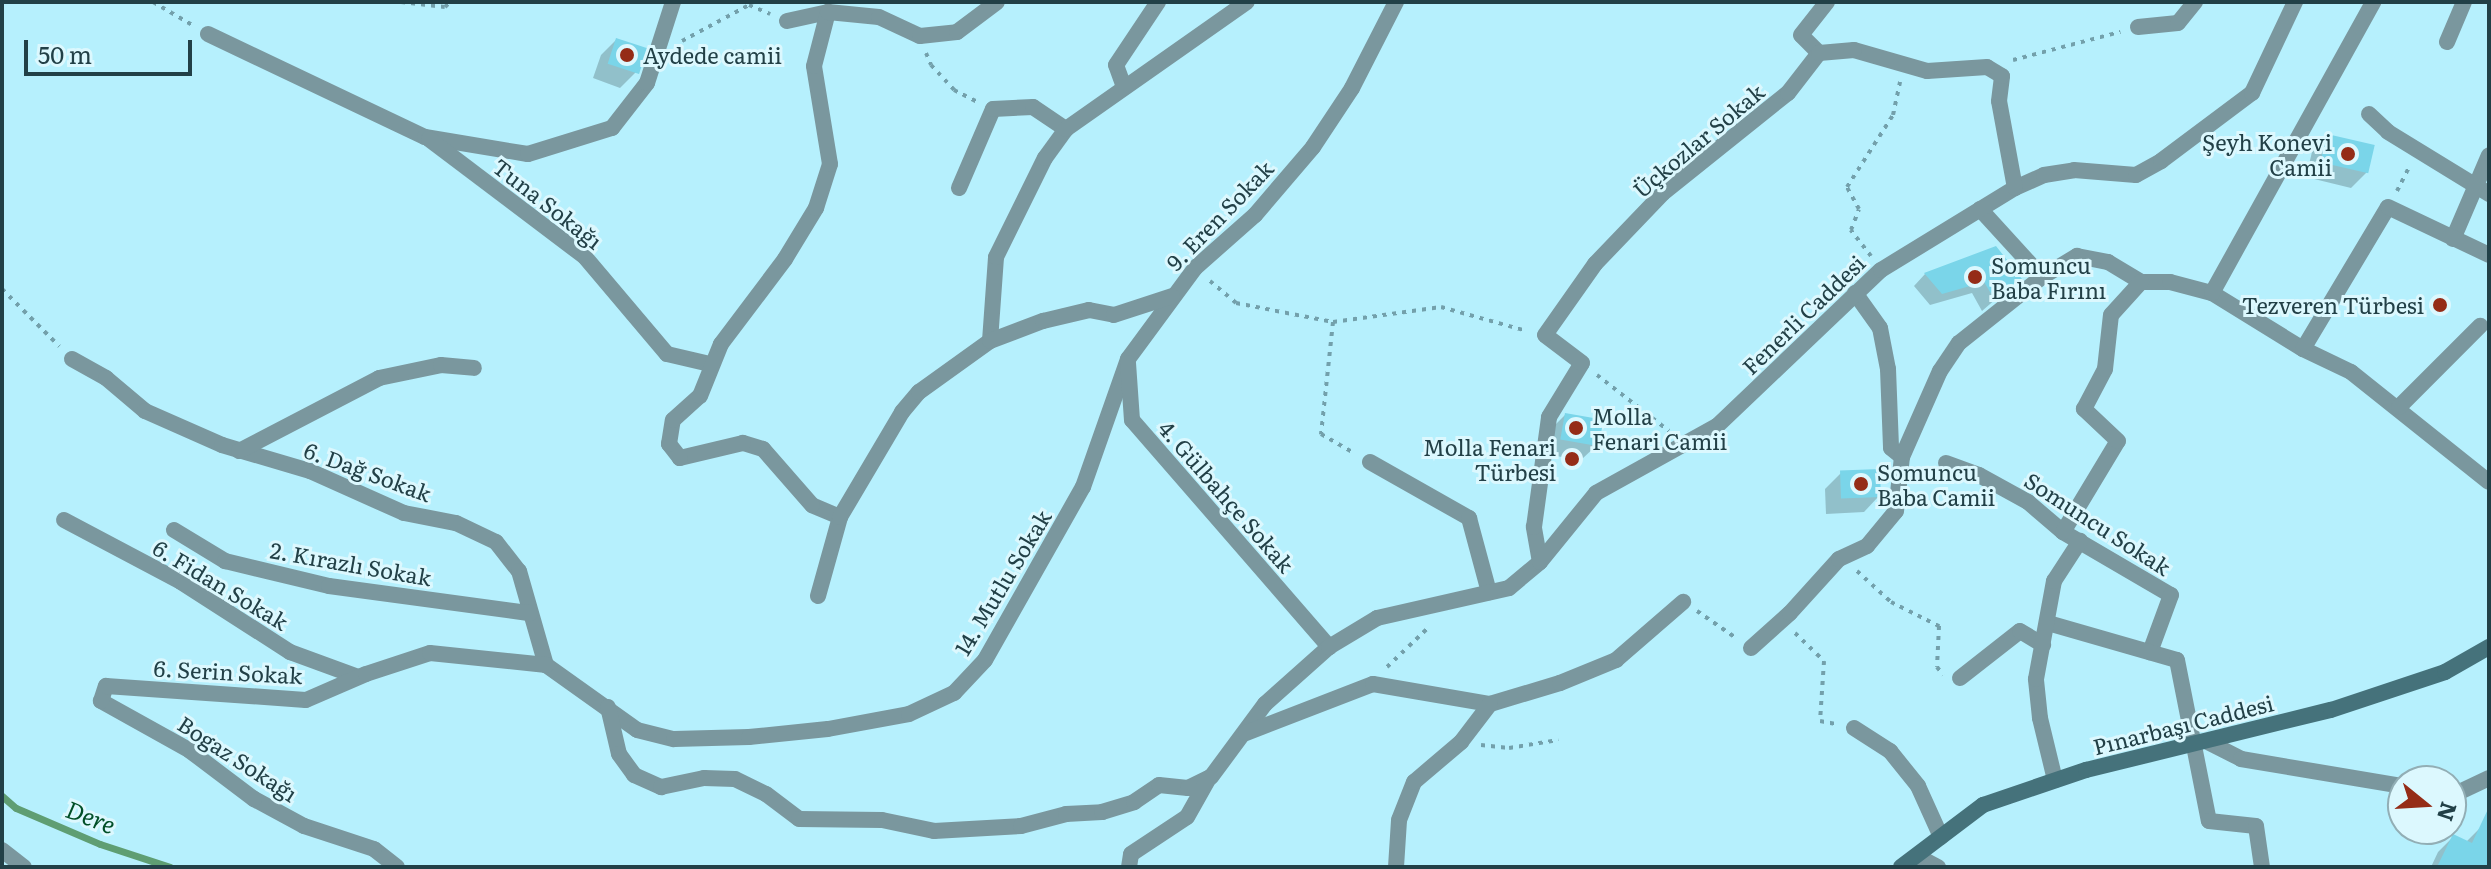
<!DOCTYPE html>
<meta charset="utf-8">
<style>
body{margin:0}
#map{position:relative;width:2491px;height:869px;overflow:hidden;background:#b6f0fd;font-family:Literata,serif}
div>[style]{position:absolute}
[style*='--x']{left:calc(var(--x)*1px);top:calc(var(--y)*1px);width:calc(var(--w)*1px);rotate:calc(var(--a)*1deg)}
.shadow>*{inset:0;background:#0003}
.stream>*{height:7px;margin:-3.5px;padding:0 3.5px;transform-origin:3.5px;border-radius:3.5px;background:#5f9e73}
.building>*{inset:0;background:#7ad5e9;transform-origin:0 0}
.path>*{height:4px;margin-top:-2px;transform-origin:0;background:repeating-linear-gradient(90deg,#73a0ab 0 4px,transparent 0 10px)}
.street>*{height:16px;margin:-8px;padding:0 8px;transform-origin:8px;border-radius:8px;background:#7a979e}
.secondary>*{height:16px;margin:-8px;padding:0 8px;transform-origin:8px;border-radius:8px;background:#45727b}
.dots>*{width:22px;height:22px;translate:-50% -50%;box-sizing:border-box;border:4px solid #dcf8fe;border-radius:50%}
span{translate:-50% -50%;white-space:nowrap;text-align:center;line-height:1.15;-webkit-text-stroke:6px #dcf8fe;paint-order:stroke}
.poi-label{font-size:22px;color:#224047}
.left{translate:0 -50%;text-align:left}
.right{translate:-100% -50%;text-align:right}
.street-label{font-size:22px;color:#224047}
.water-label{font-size:24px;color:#004f27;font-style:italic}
.frame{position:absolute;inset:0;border:4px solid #224047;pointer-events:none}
.north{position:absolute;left:2387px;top:765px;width:80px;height:80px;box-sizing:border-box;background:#dcf8fe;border:2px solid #92aeb5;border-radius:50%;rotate:108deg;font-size:22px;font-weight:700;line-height:32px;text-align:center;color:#224047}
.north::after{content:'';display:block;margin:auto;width:28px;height:36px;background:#952c17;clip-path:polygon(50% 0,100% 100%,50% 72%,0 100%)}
.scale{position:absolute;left:24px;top:40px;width:168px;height:36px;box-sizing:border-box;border:4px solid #224047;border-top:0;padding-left:10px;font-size:24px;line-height:28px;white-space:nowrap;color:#224047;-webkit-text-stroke:6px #dcf8fe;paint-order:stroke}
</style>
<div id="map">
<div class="shadow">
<i style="clip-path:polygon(616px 40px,644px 51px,636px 72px,620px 88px,593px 78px,601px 55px)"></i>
<i style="clip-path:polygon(2327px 136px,2367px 172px,2351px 188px,2306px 177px,2312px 152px)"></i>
<i style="clip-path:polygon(1925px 274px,2020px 278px,1982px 311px,1972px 293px,1930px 305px,1914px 286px)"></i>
<i style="clip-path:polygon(1565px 415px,1597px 445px,1581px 460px,1543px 454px,1550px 430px)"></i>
<i style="clip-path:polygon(1841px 473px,1879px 496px,1864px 512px,1826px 514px,1825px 489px)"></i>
<i style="clip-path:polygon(2480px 828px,2489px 832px,2489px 867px,2431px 867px,2438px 852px,2453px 837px,2466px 842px)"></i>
</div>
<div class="stream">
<i style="--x:2;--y:796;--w:18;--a:41"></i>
<i style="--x:16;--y:808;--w:91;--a:23.2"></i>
<i style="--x:100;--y:844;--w:74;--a:18.2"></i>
</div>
<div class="building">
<i style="left:616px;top:38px;width:33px;height:27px;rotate:18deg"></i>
<i style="left:2327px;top:134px;width:49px;height:29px;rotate:13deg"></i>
<i style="clip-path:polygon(1996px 246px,2022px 279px,1995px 300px,1984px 282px,1942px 294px,1924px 273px)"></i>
<i style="left:1565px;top:413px;width:39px;height:27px;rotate:10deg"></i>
<i style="left:1880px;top:469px;width:28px;height:40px;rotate:88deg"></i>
<i style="clip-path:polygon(2489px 807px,2489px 867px,2437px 867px,2453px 834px,2472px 843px)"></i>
</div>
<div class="path">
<i style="--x:153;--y:2;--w:45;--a:30.5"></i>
<i style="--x:401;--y:2;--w:44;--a:6.5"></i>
<i style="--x:445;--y:7;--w:7;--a:-45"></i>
<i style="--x:682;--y:41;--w:76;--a:-28.2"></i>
<i style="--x:749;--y:5;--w:23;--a:23"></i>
<i style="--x:926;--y:53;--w:13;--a:67"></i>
<i style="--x:931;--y:65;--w:34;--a:47"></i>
<i style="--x:954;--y:90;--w:25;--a:27"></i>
<i style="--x:2013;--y:60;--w:111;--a:-14.7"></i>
<i style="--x:2397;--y:191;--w:27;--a:-63"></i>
<i style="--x:1871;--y:256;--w:33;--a:-128"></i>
<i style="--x:1851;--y:230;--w:22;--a:-69"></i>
<i style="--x:1859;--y:209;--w:25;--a:-119"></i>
<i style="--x:1847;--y:187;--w:85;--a:-57.4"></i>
<i style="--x:1893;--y:115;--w:34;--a:-78"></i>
<i style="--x:1210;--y:281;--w:34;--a:40"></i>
<i style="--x:1236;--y:303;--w:99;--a:11.1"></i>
<i style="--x:1333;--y:322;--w:109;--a:-7.9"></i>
<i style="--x:1441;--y:307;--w:89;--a:15.6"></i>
<i style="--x:2;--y:289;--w:81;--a:45"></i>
<i style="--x:1333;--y:322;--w:113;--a:96.1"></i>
<i style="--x:1321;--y:434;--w:38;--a:30"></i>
<i style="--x:1597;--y:375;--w:91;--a:37.9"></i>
<i style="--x:1857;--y:571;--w:46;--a:42.4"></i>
<i style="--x:1891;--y:602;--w:54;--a:26.6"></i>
<i style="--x:1939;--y:626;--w:41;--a:92.8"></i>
<i style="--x:1937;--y:667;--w:10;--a:53"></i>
<i style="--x:1697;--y:611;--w:47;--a:34.7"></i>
<i style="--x:1795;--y:633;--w:40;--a:44"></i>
<i style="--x:1824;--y:661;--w:60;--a:93.8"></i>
<i style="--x:1820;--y:721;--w:16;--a:11"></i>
<i style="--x:1387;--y:667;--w:59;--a:-43.6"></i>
<i style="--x:1481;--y:745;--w:28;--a:6"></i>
<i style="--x:1509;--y:748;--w:50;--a:-9.3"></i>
</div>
<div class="street">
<i style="--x:787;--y:21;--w:42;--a:-12.4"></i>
<i style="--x:2138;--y:27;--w:40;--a:-5.7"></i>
<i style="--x:2178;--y:23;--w:27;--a:-51"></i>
<i style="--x:208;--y:34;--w:240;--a:25.4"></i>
<i style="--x:425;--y:137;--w:104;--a:9.4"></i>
<i style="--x:528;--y:154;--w:88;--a:-17.2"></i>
<i style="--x:612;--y:128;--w:57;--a:-52.1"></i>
<i style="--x:647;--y:83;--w:85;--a:-72.2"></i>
<i style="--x:2447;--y:42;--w:43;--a:-67"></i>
<i style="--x:1819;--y:53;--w:25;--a:-135"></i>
<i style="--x:1801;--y:35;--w:42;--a:-51.8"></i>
<i style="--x:1124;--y:87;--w:23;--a:-110"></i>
<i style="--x:1116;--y:65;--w:76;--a:-56.3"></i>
<i style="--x:2369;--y:114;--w:26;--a:43"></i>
<i style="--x:2388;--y:132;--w:119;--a:31.5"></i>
<i style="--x:429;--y:139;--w:196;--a:37.1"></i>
<i style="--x:585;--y:257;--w:127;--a:49.8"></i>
<i style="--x:667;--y:354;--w:44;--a:13.1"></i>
<i style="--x:959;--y:188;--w:86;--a:-66.7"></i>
<i style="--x:993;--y:109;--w:40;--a:-2.9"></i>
<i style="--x:1033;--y:107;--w:40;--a:34"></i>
<i style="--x:2015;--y:188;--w:32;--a:-24"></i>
<i style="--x:2044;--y:175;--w:30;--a:-9"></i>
<i style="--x:2074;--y:170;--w:62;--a:4.6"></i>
<i style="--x:2136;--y:175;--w:29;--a:-29"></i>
<i style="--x:2161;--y:161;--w:114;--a:-36.8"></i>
<i style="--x:2252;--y:93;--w:101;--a:-64.7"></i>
<i style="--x:1980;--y:209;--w:92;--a:47.6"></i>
<i style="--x:2042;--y:277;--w:41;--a:-31"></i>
<i style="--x:2077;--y:256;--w:32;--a:11"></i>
<i style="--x:2108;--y:262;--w:39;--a:31"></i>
<i style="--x:2141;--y:282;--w:29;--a:0"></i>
<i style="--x:2170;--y:282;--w:43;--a:14.7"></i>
<i style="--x:2212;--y:293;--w:107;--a:31.6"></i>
<i style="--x:2303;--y:349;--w:53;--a:25.6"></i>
<i style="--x:2351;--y:372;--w:176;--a:38.6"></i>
<i style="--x:2453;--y:239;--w:91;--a:-66.8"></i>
<i style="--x:1855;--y:293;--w:43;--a:54.5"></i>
<i style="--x:1880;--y:328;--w:42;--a:79"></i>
<i style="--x:1888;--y:369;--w:79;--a:87.8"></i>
<i style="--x:1891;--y:448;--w:14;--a:39"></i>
<i style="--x:2212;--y:293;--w:333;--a:-61"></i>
<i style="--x:990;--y:341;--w:84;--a:-85.9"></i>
<i style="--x:996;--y:257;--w:110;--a:-63.7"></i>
<i style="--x:1045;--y:158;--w:36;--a:-54"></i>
<i style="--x:1066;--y:129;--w:221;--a:-35.1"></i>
<i style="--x:2303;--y:349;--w:165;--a:-59.1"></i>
<i style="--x:2388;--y:207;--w:112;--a:25.4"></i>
<i style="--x:72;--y:359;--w:39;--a:29"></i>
<i style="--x:106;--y:378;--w:51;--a:40.2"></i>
<i style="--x:145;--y:411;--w:84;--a:23.8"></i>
<i style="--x:222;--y:445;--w:92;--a:16.5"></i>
<i style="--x:310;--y:471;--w:103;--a:24.1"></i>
<i style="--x:404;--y:513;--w:53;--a:10.9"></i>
<i style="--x:456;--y:523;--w:44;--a:25.4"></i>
<i style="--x:496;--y:542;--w:37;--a:52"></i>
<i style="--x:519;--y:571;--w:98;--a:74"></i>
<i style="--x:546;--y:665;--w:112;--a:35.5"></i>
<i style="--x:637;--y:730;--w:38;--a:14"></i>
<i style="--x:674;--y:739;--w:75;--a:-1.5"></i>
<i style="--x:749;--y:737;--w:79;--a:-5.8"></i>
<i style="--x:828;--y:729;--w:82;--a:-10.5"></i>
<i style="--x:909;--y:714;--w:50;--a:-25"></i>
<i style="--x:954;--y:693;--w:45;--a:-46.8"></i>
<i style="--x:985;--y:660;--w:199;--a:-60.5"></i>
<i style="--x:1083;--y:487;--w:136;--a:-70.6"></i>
<i style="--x:1128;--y:359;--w:113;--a:-53.6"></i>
<i style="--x:1195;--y:268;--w:80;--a:-41.5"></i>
<i style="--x:1255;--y:215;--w:89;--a:-49.5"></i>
<i style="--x:1313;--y:147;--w:71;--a:-56.5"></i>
<i style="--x:1352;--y:88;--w:97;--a:-62.9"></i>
<i style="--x:1128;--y:363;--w:57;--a:86"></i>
<i style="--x:1132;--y:420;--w:301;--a:49"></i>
<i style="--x:2399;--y:407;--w:115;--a:-45"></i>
<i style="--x:239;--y:451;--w:158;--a:-27.5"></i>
<i style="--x:379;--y:378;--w:63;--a:-11.8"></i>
<i style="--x:441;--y:365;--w:33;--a:5"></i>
<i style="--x:1370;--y:462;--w:114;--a:29.5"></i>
<i style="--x:1469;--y:518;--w:77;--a:74.9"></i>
<i style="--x:1946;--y:463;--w:35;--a:20"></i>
<i style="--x:1979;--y:475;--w:56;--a:28.9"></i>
<i style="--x:2028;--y:502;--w:46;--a:40.6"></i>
<i style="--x:2063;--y:532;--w:125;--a:30.3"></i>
<i style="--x:2171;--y:595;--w:61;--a:110.2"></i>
<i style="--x:840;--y:517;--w:30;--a:-157"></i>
<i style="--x:812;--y:505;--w:74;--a:-131.2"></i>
<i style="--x:763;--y:449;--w:21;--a:-163"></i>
<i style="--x:743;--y:443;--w:65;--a:166.6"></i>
<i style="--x:680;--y:458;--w:18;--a:-128"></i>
<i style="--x:669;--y:444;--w:24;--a:-81"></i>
<i style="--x:673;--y:420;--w:36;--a:-42"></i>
<i style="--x:700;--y:396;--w:56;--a:-68"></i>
<i style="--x:721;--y:344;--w:106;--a:-53"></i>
<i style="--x:785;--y:259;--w:60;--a:-58.7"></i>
<i style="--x:816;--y:208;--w:46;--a:-72.3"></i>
<i style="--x:830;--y:164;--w:99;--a:-99.3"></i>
<i style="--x:814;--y:66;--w:56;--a:-75.5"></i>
<i style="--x:828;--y:12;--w:51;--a:5.6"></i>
<i style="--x:879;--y:17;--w:45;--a:24.9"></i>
<i style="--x:920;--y:36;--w:37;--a:-6"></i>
<i style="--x:957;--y:32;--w:50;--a:-36.9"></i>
<i style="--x:64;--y:520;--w:132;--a:27.9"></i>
<i style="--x:181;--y:582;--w:130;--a:32.7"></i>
<i style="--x:290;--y:652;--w:72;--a:20.2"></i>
<i style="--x:174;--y:530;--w:60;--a:31.3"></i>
<i style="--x:225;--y:561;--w:107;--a:13.5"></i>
<i style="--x:329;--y:586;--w:203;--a:7.7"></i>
<i style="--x:2063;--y:532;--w:106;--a:-58.9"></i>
<i style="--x:2118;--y:441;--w:47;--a:-136.7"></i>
<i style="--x:2084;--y:409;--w:45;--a:-62.3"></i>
<i style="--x:2105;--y:369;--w:54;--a:-83.7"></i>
<i style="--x:2111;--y:315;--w:45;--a:-47.7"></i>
<i style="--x:1540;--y:562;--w:36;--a:-100"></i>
<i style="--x:1534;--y:527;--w:111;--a:-82.2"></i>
<i style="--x:1549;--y:417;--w:63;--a:-58.6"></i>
<i style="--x:1582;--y:363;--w:46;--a:-142.9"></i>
<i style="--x:1545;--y:335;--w:87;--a:-54.8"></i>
<i style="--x:1595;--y:264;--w:98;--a:-46.2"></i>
<i style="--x:1663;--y:193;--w:160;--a:-38.7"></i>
<i style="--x:1788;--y:93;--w:51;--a:-52.2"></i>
<i style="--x:818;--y:596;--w:82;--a:-74.4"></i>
<i style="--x:840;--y:517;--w:122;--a:-59.4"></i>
<i style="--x:902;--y:412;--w:26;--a:-50"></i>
<i style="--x:919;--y:392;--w:87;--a:-35.7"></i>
<i style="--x:990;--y:341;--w:57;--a:-20.7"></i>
<i style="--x:1043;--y:321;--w:47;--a:-13.4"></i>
<i style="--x:1089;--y:310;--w:25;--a:11"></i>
<i style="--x:1114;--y:315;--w:61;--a:-18.1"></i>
<i style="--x:2048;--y:623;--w:134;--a:16"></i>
<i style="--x:2177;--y:660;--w:164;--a:78.8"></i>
<i style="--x:2209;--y:821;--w:47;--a:6.1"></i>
<i style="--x:2256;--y:826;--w:41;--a:81.7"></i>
<i style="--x:1751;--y:648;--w:52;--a:-41.9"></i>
<i style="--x:1790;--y:613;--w:73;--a:-47.8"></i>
<i style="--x:1839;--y:559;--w:31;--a:-25"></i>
<i style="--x:1867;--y:546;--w:45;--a:-50.4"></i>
<i style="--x:1896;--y:511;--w:54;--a:-83.7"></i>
<i style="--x:1902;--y:457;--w:94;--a:-66.2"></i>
<i style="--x:1940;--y:371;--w:34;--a:-56"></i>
<i style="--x:1959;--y:343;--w:106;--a:-38.5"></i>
<i style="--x:1960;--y:678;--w:76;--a:-38.1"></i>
<i style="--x:2020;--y:631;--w:27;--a:31"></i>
<i style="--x:608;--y:707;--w:48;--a:76.8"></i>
<i style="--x:619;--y:754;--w:26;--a:54"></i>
<i style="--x:634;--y:775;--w:30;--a:24"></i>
<i style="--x:661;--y:787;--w:44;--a:-11.8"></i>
<i style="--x:704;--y:778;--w:31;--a:2"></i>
<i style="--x:735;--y:779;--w:34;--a:26"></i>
<i style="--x:766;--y:794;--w:41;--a:37.1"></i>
<i style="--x:799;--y:819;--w:83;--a:0.7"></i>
<i style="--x:882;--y:820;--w:53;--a:11.9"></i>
<i style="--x:934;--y:831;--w:87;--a:-3.3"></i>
<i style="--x:1021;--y:826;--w:47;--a:-14.9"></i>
<i style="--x:1066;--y:814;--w:36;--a:-3"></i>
<i style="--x:1102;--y:812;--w:34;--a:-17"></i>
<i style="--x:1134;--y:802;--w:30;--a:-34"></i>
<i style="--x:1159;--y:785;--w:29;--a:6"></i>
<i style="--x:1188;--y:788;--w:25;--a:-26"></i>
<i style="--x:1211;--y:777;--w:91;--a:-53.5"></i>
<i style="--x:1265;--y:704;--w:86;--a:-41.7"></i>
<i style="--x:1329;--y:647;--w:56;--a:-31.1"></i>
<i style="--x:1377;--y:618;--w:135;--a:-12.8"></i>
<i style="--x:1509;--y:588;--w:40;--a:-40"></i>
<i style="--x:1540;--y:562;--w:89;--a:-50.9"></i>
<i style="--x:1596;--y:493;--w:138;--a:-29"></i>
<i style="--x:1717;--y:426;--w:226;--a:-43.6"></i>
<i style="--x:1881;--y:270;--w:157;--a:-31.5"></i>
<i style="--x:2015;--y:188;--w:88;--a:-100.4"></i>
<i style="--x:1999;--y:101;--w:25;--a:-83"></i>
<i style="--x:2002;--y:76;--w:17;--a:-149"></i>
<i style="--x:1987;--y:67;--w:60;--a:176.2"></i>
<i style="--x:1927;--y:71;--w:76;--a:-164"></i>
<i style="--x:1854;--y:50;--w:35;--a:175"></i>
<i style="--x:1854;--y:728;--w:43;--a:32.6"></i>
<i style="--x:1890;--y:751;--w:45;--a:51.3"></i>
<i style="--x:1918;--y:786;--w:56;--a:65.7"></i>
<i style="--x:1246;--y:733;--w:136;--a:-21.1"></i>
<i style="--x:1373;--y:684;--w:119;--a:9.7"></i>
<i style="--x:1490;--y:704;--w:73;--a:-16.7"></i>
<i style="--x:1560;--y:683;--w:61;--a:-22.3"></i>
<i style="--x:1616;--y:660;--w:89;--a:-40.9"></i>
<i style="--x:2206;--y:741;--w:39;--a:27"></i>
<i style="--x:2241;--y:759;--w:164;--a:9.5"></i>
<i style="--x:2055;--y:780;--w:64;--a:-103.6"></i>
<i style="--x:2040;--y:718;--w:39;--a:-96"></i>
<i style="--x:2036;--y:679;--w:100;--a:-79.6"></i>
<i style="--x:2054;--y:581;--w:48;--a:-57"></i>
<i style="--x:2451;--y:796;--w:42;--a:-25.3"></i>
<i style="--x:2;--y:850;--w:28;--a:38"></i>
<i style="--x:1917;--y:856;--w:24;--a:28"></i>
<i style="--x:397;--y:867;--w:29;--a:-142"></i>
<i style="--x:374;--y:849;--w:74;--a:-161.8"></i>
<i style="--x:304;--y:826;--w:57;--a:-151.6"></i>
<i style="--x:254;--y:799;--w:81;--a:-143"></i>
<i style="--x:189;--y:750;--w:101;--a:-150.9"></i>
<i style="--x:101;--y:701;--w:16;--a:-72"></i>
<i style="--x:106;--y:686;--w:200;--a:4"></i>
<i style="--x:306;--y:700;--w:65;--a:-23.4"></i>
<i style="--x:366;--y:674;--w:67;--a:-18.2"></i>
<i style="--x:430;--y:653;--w:117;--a:5.9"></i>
<i style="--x:1129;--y:867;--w:13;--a:-81"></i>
<i style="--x:1131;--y:854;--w:67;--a:-33.5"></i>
<i style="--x:1187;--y:817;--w:45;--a:-60.6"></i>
<i style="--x:1396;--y:867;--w:47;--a:-86.3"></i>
<i style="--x:1399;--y:820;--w:41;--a:-68.5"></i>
<i style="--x:1414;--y:782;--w:62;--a:-40.4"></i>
<i style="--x:1461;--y:742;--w:48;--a:-52.7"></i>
</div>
<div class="secondary">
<i style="--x:1901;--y:867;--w:103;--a:-37.1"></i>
<i style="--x:1983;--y:805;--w:109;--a:-18.8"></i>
<i style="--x:2086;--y:770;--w:252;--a:-13.8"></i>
<i style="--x:2331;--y:710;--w:120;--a:-18.4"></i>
<i style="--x:2445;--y:672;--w:51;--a:-29.6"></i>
</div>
<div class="dots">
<i style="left:627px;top:55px;background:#952c17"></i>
<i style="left:2348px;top:154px;background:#952c17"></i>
<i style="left:1975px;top:277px;background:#952c17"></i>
<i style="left:2440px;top:305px;background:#952c17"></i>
<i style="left:1576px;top:428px;background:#952c17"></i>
<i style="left:1572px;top:459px;background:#952c17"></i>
<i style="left:1861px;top:484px;background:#952c17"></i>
</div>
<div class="poi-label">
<span class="left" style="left:643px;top:55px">Aydede camii</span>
<span class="right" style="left:2332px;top:154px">Şeyh Konevi<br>Camii</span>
<span class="left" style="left:1991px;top:277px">Somuncu<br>Baba Fırını</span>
<span class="right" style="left:2424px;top:305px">Tezveren Türbesi</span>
<span class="left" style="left:1592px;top:428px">Molla<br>Fenari Camii</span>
<span class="right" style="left:1556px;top:459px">Molla Fenari<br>Türbesi</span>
<span class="left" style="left:1877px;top:484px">Somuncu<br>Baba Camii</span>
</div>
<div class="street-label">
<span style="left:1698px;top:140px;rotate:-40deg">Üçkozlar Sokak</span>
<span style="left:548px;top:203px;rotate:38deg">Tuna Sokağı</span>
<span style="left:1219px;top:215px;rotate:-46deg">9. Eren Sokak</span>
<span style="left:1803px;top:314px;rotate:-44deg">Fenerli Caddesi</span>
<span style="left:368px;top:471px;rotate:20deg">6. Dağ Sokak</span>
<span style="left:1227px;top:496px;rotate:49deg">4. Gülbahçe Sokak</span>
<span style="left:2098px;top:523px;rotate:33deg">Somuncu Sokak</span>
<span style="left:351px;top:563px;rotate:10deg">2. Kırazlı Sokak</span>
<span style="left:1002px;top:582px;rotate:-59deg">14. Mutlu Sokak</span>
<span style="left:221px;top:584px;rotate:31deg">6. Fidan Sokak</span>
<span style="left:228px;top:671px;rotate:3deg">6. Serin Sokak</span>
<span style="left:2183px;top:724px;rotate:-14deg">Pınarbaşı Caddesi</span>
<span style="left:238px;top:758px;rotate:33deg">Bogaz Sokağı</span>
</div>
<div class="water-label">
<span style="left:91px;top:816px;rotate:21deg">Dere</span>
</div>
<div class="frame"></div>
<div class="north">N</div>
<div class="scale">50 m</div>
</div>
